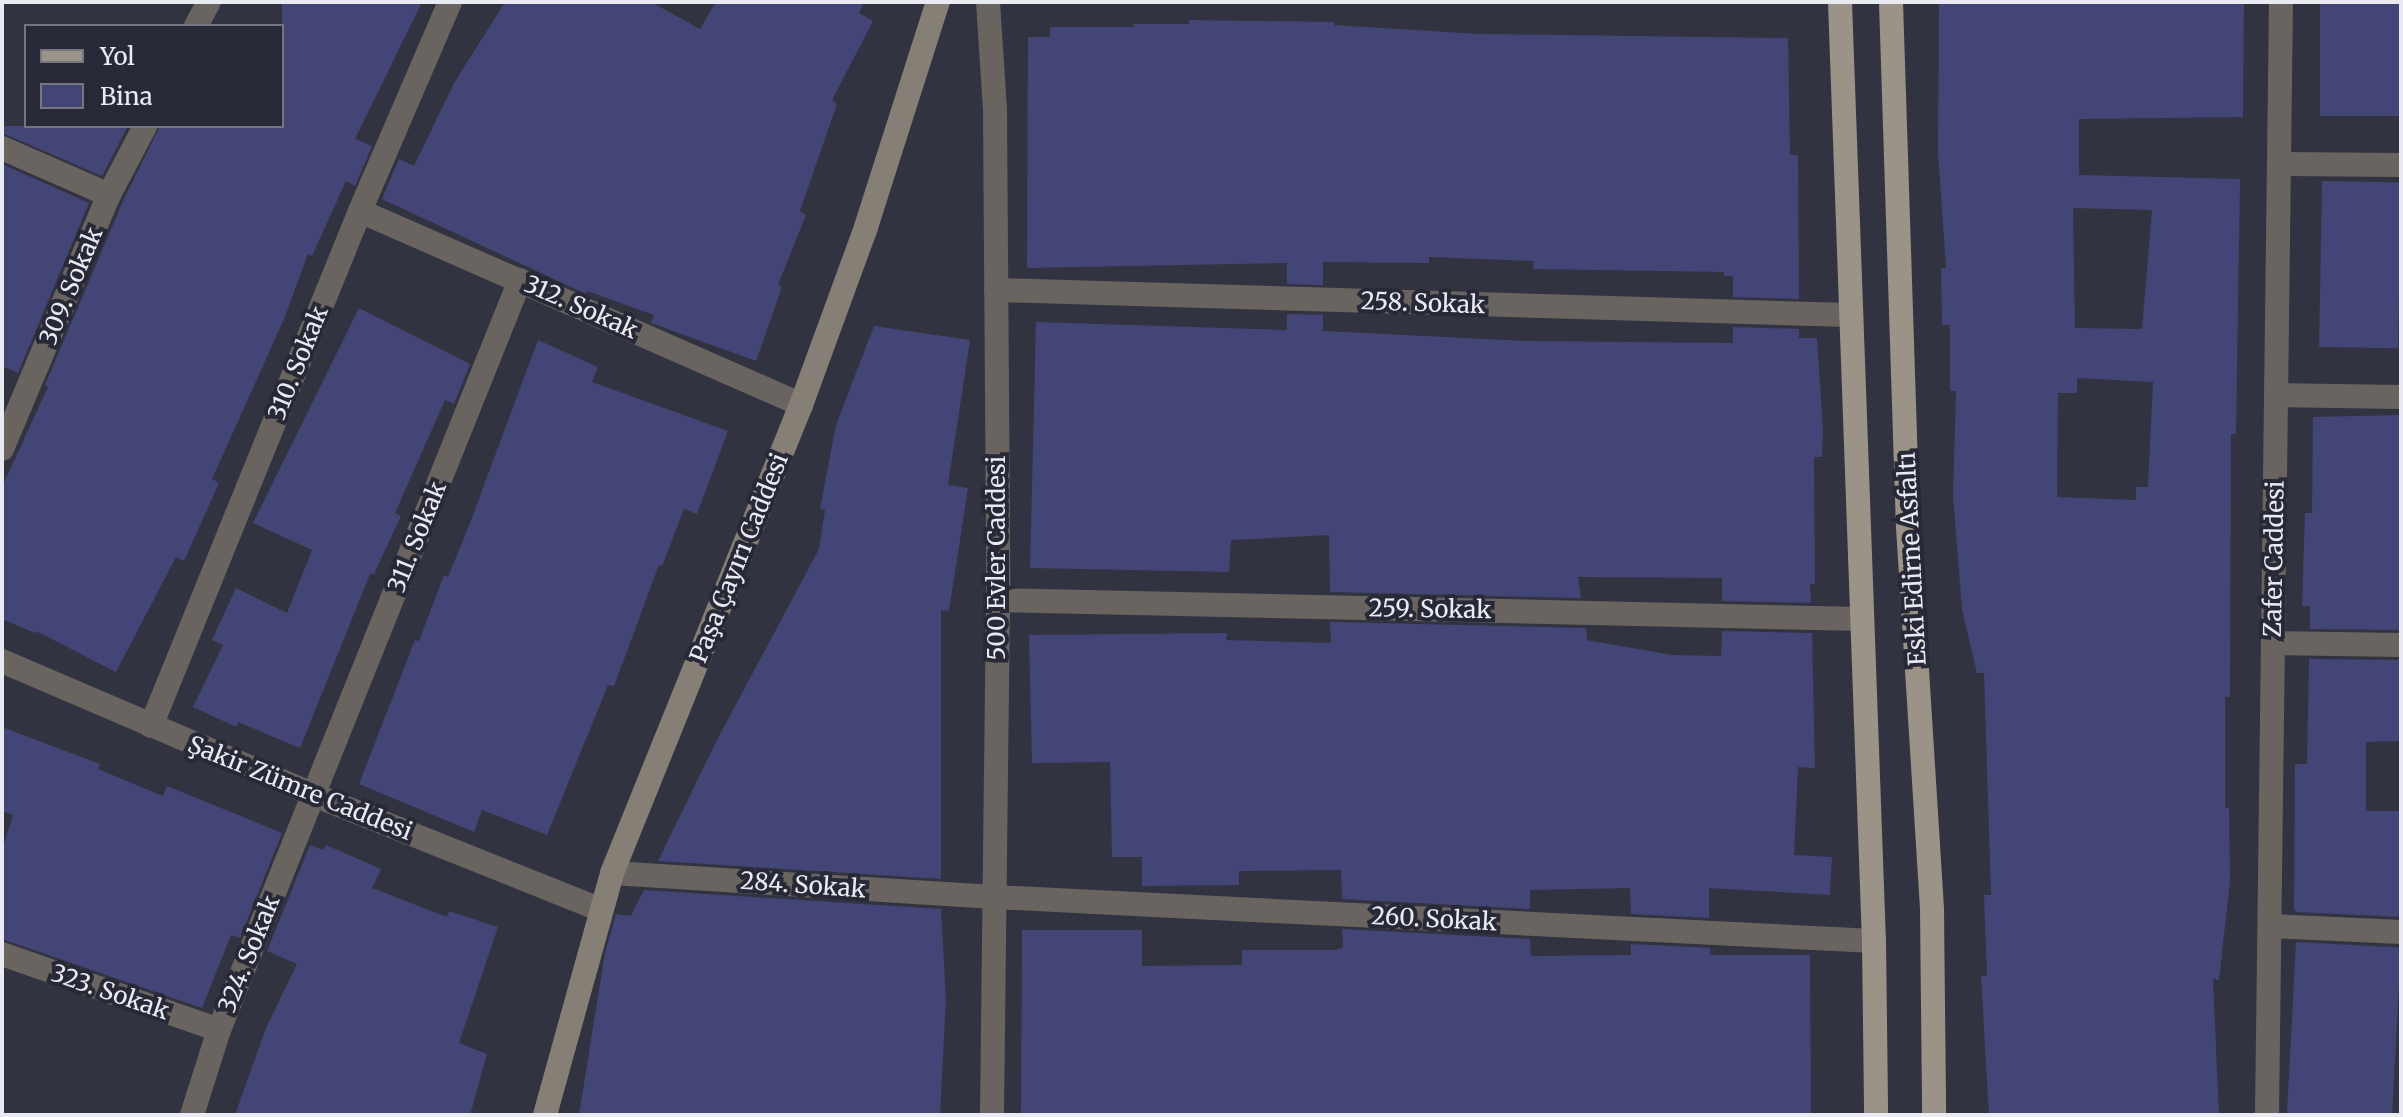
<!DOCTYPE html>
<meta charset="utf-8">
<style>
body{margin:0}
#map{position:relative;width:2403px;height:1117px;overflow:hidden;background:#323340;font-family:Merriweather,serif}
div>[style]{position:absolute}
[style*='--x']{left:calc(var(--x)*1px);top:calc(var(--y)*1px);width:calc(var(--w)*1px);rotate:calc(var(--a)*1deg)}
.building>*{inset:0;background:#434576;transform-origin:0 0}
.street>*{height:24px;margin:-12px;padding:0 12px;transform-origin:12px;border-radius:12px;background:#69645f}
.secondary>*{height:24px;margin:-12px;padding:0 12px;transform-origin:12px;border-radius:12px;background:#867f76}
.primary>*{height:24px;margin:-12px;padding:0 12px;transform-origin:12px;border-radius:12px;background:#9c9388}
span{translate:-50% -50%;white-space:nowrap;text-align:center;line-height:1.15;-webkit-text-stroke:8px #282936;paint-order:stroke}
.street-label{font-size:24px;color:#e9eaf2}
.frame{position:absolute;inset:0;border:4px solid #e9eaf2;pointer-events:none}
.legend{position:absolute;left:24px;top:24px;width:260px;height:104px;box-sizing:border-box;background:#282936;border:2px solid #757681;margin:0;padding:10px 14px;list-style:none;font-size:24px;color:#e9eaf2}
.legend li{display:flex;align-items:center;gap:16px;height:40px}
.legend b{width:40px;border:2px solid #757681}
</style>
<div id="map">
<div class="building">
<i style="clip-path:polygon(282px 2px,422px 2px,355px 139px,372px 146px,355px 186px,346px 181px,312px 256px,308px 254px,284px 319px,212px 479px,219px 483px,184px 561px,176px 557px,116px 672px,36px 631px,35px 633px,2px 619px,2px 487px,48px 387px,45px 385px,123px 201px,160px 126px,282px 126px)"></i>
<i style="clip-path:polygon(505px 2px,651px 2px,700px 29px,716px 2px,864px 2px,859px 13px,873px 21px,832px 100px,837px 104px,800px 211px,806px 215px,778px 285px,782px 287px,756px 361px,651px 323px,654px 315px,587px 291px,586px 294px,382px 199px,399px 159px,414px 166px,454px 83px)"></i>
<i style="clip-path:polygon(evenodd,1939px 2px,2244px 2px,2243px 117px,2079px 119px,2079px 175px,2240px 179px,2236px 434px,2231px 434px,2230px 697px,2225px 697px,2225px 808px,2229px 808px,2230px 881px,2219px 980px,2213px 979px,2219px 1115px,1989px 1115px,1981px 976px,1987px 976px,1984px 895px,1991px 895px,1984px 673px,1977px 673px,1962px 609px,1953px 496px,1956px 391px,1950px 391px,1950px 325px,1942px 325px,1941px 268px,1946px 268px,1938px 152px,1939px 2px,2073px 208px,2152px 210px,2142px 329px,2075px 328px,2073px 208px,1939px 2px,2077px 378px,2153px 382px,2148px 487px,2136px 487px,2136px 500px,2057px 497px,2058px 393px,2077px 393px,2077px 378px)"></i>
<i style="left:2320px;top:2px;width:81px;height:114px"></i>
<i style="clip-path:polygon(1189px 20px,1334px 22px,1334px 25px,1479px 34px,1788px 38px,1790px 155px,1798px 155px,1799px 299px,1733px 297px,1733px 276px,1724px 276px,1724px 272px,1533px 269px,1534px 261px,1429px 257px,1429px 263px,1323px 262px,1323px 285px,1287px 284px,1287px 263px,1027px 268px,1028px 37px,1050px 37px,1050px 27px,1134px 27px,1134px 24px,1189px 24px)"></i>
<i style="clip-path:polygon(2px 126px,128px 126px,102px 176px,2px 133px)"></i>
<i style="clip-path:polygon(2px 164px,89px 203px,18px 373px,2px 366px)"></i>
<i style="left:2322px;top:181px;width:79px;height:166px;rotate:1deg"></i>
<i style="clip-path:polygon(359px 308px,470px 364px,454px 404px,445px 400px,395px 513px,401px 516px,374px 574px,370px 574px,300px 748px,238px 722px,236px 727px,193px 707px,223px 645px,212px 640px,236px 588px,287px 613px,312px 550px,253px 523px)"></i>
<i style="clip-path:polygon(1287px 314px,1323px 315px,1323px 331px,1526px 341px,1733px 343px,1733px 327px,1799px 329px,1799px 338px,1817px 338px,1823px 430px,1822px 457px,1814px 457px,1815px 584px,1810px 584px,1811px 603px,1722px 601px,1722px 578px,1578px 577px,1581px 598px,1330px 592px,1329px 535px,1231px 540px,1229px 572px,1030px 568px,1036px 322px,1287px 330px)"></i>
<i style="clip-path:polygon(874px 326px,970px 340px,948px 485px,968px 488px,949px 611px,941px 610px,941px 879px,658px 861px,718px 738px,819px 549px,825px 510px,820px 509px,836px 425px)"></i>
<i style="clip-path:polygon(538px 340px,598px 367px,592px 382px,728px 431px,697px 514px,684px 509px,662px 566px,659px 565px,614px 686px,608px 685px,547px 835px,482px 810px,474px 832px,359px 784px,415px 640px,419px 641px,444px 575px,448px 577px,470px 523px)"></i>
<i style="clip-path:polygon(2401px 415px,2401px 630px,2310px 629px,2310px 606px,2302px 606px,2305px 513px,2312px 513px,2313px 417px)"></i>
<i style="clip-path:polygon(1330px 622px,1586px 628px,1587px 640px,1672px 655px,1721px 656px,1722px 631px,1812px 633px,1815px 768px,1798px 767px,1794px 855px,1832px 857px,1830px 895px,1709px 888px,1709px 918px,1631px 914px,1630px 888px,1530px 890px,1530px 909px,1342px 899px,1341px 870px,1239px 871px,1239px 885px,1142px 886px,1142px 857px,1112px 857px,1110px 762px,1032px 763px,1029px 635px,1227px 633px,1226px 640px,1331px 643px)"></i>
<i style="clip-path:polygon(2309px 659px,2401px 660px,2401px 741px,2366px 742px,2366px 811px,2401px 811px,2401px 917px,2296px 912px,2294px 908px,2295px 764px,2307px 764px)"></i>
<i style="clip-path:polygon(2px 727px,100px 764px,98px 769px,163px 796px,167px 786px,282px 833px,240px 938px,231px 935px,202px 1008px,2px 939px,2px 850px,13px 815px,2px 811px)"></i>
<i style="clip-path:polygon(310px 845px,323px 850px,326px 845px,381px 869px,372px 888px,447px 917px,449px 911px,498px 927px,459px 1043px,487px 1054px,470px 1115px,235px 1115px,266px 1028px,297px 964px,267px 951px)"></i>
<i style="clip-path:polygon(644px 890px,941px 909px,946px 1000px,940px 1115px,579px 1115px,605px 953px,616px 914px,631px 916px)"></i>
<i style="clip-path:polygon(1342px 929px,1530px 939px,1531px 956px,1631px 955px,1631px 944px,1710px 948px,1710px 955px,1810px 955px,1811px 1115px,1021px 1115px,1022px 930px,1142px 930px,1142px 966px,1242px 965px,1242px 950px,1336px 950px,1343px 947px)"></i>
<i style="left:2296px;top:942px;width:105px;height:173px;rotate:3deg"></i>
</div>
<div class="street">
<i style="--x:988;--y:2;--w:107;--a:86.3"></i>
<i style="--x:995;--y:109;--w:491;--a:89.6"></i>
<i style="--x:998;--y:600;--w:515;--a:90.67"></i>
<i style="--x:196;--y:26;--w:27;--a:-62"></i>
<i style="--x:2;--y:148;--w:117;--a:23.7"></i>
<i style="--x:2279;--y:164;--w:122;--a:0.5"></i>
<i style="--x:360;--y:211;--w:482;--a:23.7"></i>
<i style="--x:996;--y:290;--w:853;--a:1.68"></i>
<i style="--x:2276;--y:395;--w:125;--a:0.9"></i>
<i style="--x:2;--y:449;--w:276;--a:-67.2"></i>
<i style="--x:109;--y:195;--w:78;--a:-62.4"></i>
<i style="--x:998;--y:600;--w:864;--a:1.26"></i>
<i style="--x:2273;--y:643;--w:128;--a:0.9"></i>
<i style="--x:2;--y:661;--w:340;--a:23.2"></i>
<i style="--x:314;--y:795;--w:307;--a:21.8"></i>
<i style="--x:151;--y:726;--w:556;--a:-67.91"></i>
<i style="--x:360;--y:211;--w:228;--a:-66.7"></i>
<i style="--x:612;--y:873;--w:383;--a:3.6"></i>
<i style="--x:994;--y:897;--w:881;--a:2.86"></i>
<i style="--x:2271;--y:926;--w:130;--a:2.6"></i>
<i style="--x:2;--y:954;--w:230;--a:19.3"></i>
<i style="--x:192;--y:1115;--w:89;--a:-72.4"></i>
<i style="--x:219;--y:1030;--w:808;--a:-68.13"></i>
<i style="--x:2267;--y:1115;--w:1113;--a:-89.28"></i>
</div>
<div class="secondary">
<i style="--x:545;--y:1115;--w:251;--a:-74.5"></i>
<i style="--x:612;--y:873;--w:505;--a:-68.01"></i>
<i style="--x:801;--y:405;--w:189;--a:-69.9"></i>
<i style="--x:866;--y:227;--w:236;--a:-72.3"></i>
</div>
<div class="primary">
<i style="--x:1840;--y:2;--w:940;--a:87.93"></i>
<i style="--x:1874;--y:941;--w:174;--a:89.3"></i>
<i style="--x:1891;--y:2;--w:525;--a:88.15"></i>
<i style="--x:1908;--y:527;--w:384;--a:86.4"></i>
<i style="--x:1932;--y:910;--w:205;--a:89.4"></i>
</div>
<div class="street-label">
<span style="left:71px;top:286px;rotate:-67deg">309. Sokak</span>
<span style="left:1423px;top:303px;rotate:2deg">258. Sokak</span>
<span style="left:581px;top:307px;rotate:24deg">312. Sokak</span>
<span style="left:298px;top:363px;rotate:-68deg">310. Sokak</span>
<span style="left:417px;top:537px;rotate:-68deg">311. Sokak</span>
<span style="left:739px;top:558px;rotate:-68deg">Paşa Çayırı Caddesi</span>
<span style="left:997px;top:558px;rotate:-90deg">500 Evler Caddesi</span>
<span style="left:1912px;top:559px;rotate:-93deg">Eski Edirne Asfaltı</span>
<span style="left:2274px;top:559px;rotate:-89deg">Zafer Caddesi</span>
<span style="left:1430px;top:609px;rotate:1deg">259. Sokak</span>
<span style="left:300px;top:788px;rotate:22deg">Şakir Zümre Caddesi</span>
<span style="left:803px;top:885px;rotate:4deg">284. Sokak</span>
<span style="left:1434px;top:919px;rotate:3deg">260. Sokak</span>
<span style="left:249px;top:954px;rotate:-68deg">324. Sokak</span>
<span style="left:110px;top:992px;rotate:19deg">323. Sokak</span>
</div>
<div class="frame"></div>
<ul class="legend">
<li><b style="height:10px;background:#9c9388"></b>Yol</li>
<li><b style="height:22px;background:#434576"></b>Bina</li>
</ul>
</div>
